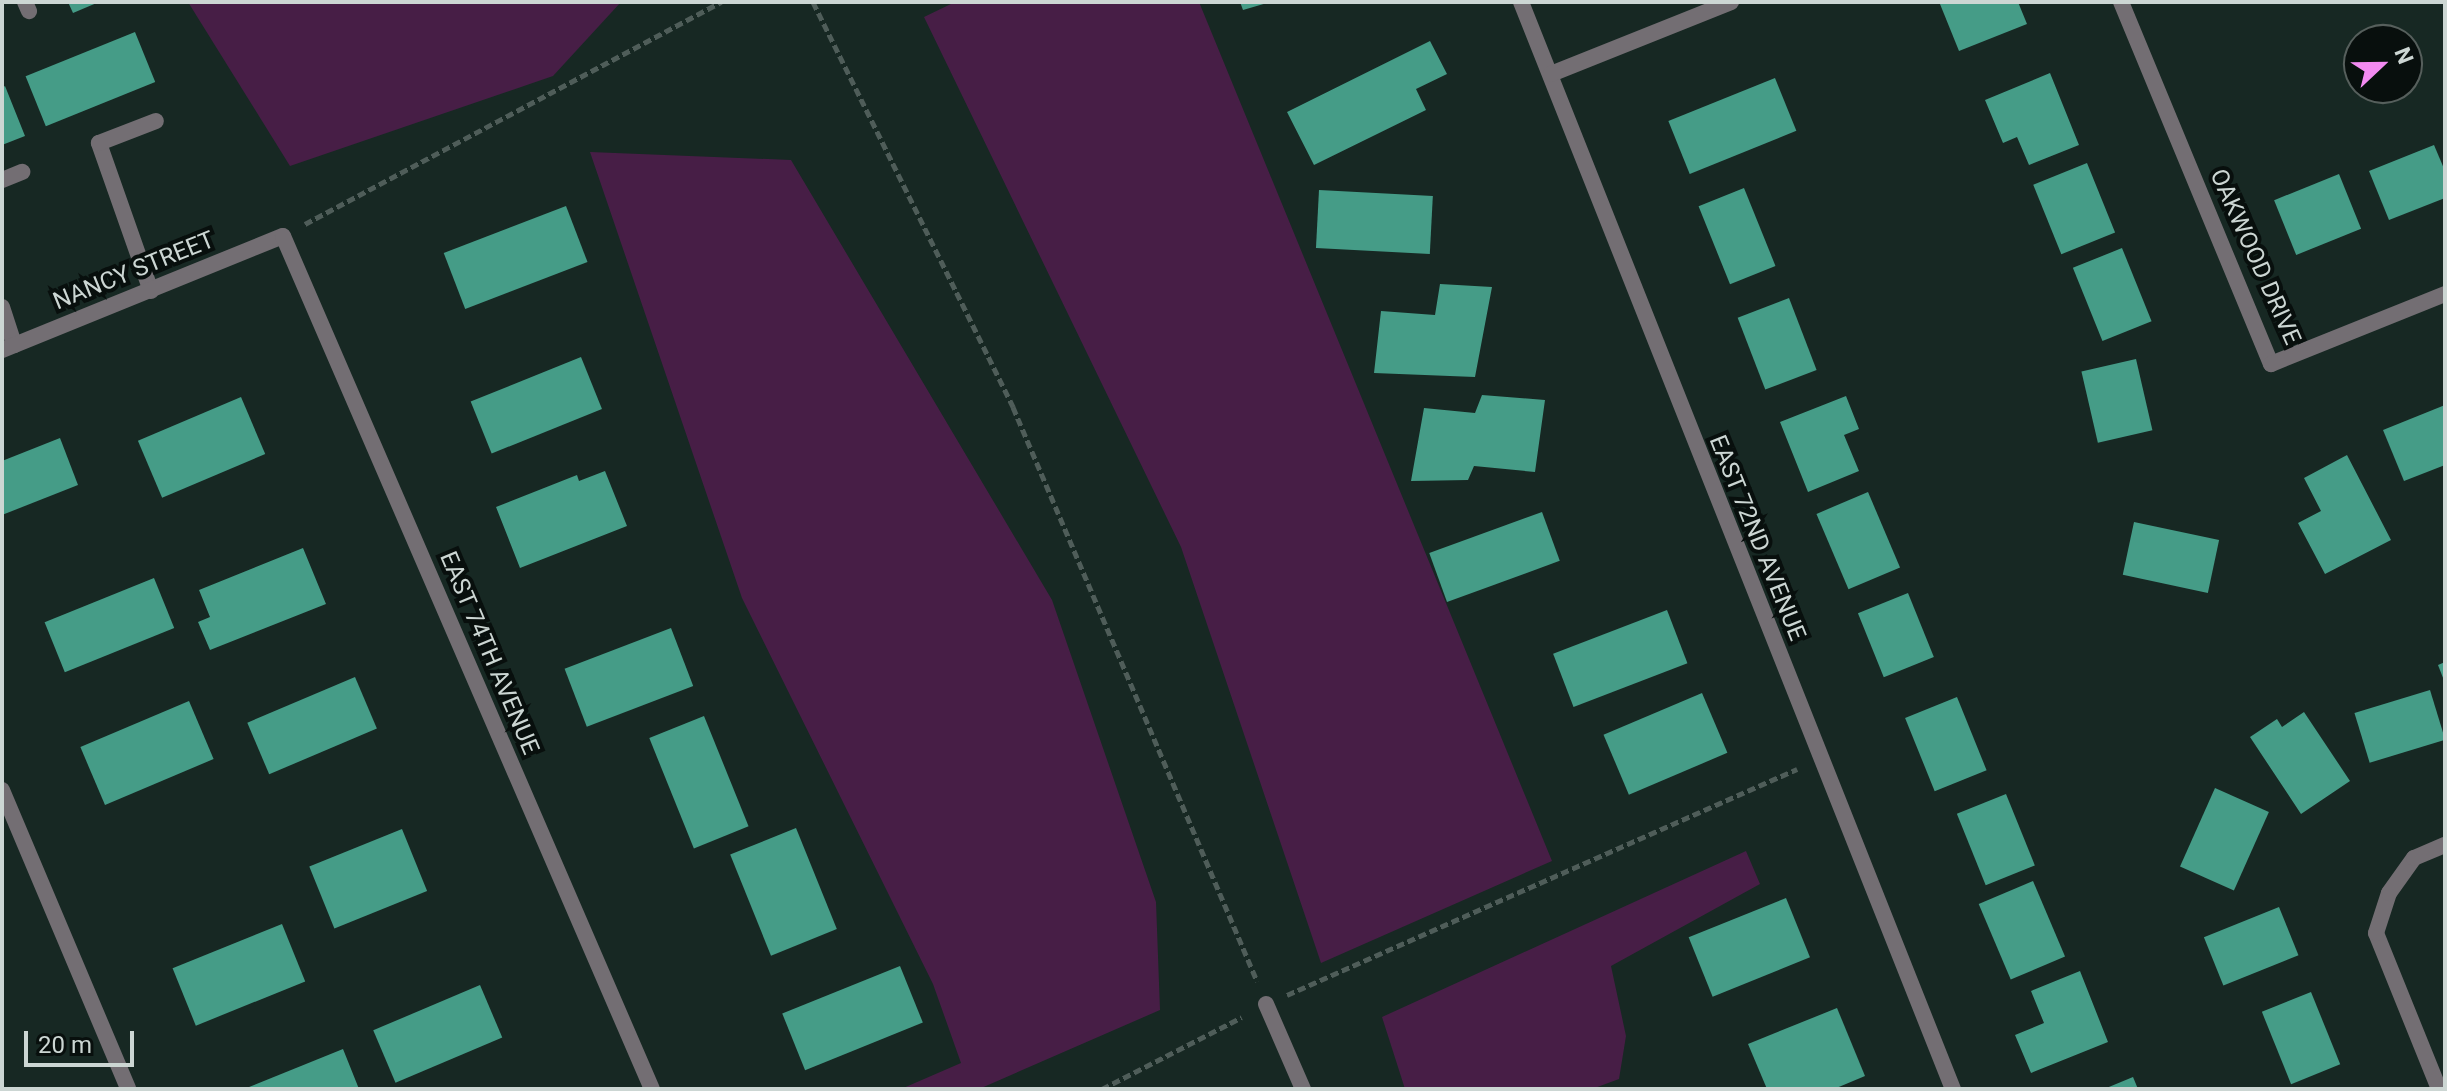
<!DOCTYPE html>
<style>
body{margin:0}
#map{position:relative;width:2447px;height:1091px;overflow:hidden;background:#172823;font-family:Roboto,sans-serif}
div>[style]{position:absolute}
[style*='--x']{left:calc(var(--x)*1px);top:calc(var(--y)*1px);width:calc(var(--w)*1px);rotate:calc(var(--a)*1deg)}
.green>*{inset:0;background:#471e46}
.building>*{inset:0;background:#459c87;transform-origin:0 0}
.path>*{height:5px;margin-top:-2.5px;transform-origin:0;background:repeating-linear-gradient(90deg,#4f5d59 0 8px,transparent 0 12px)}
.lane>*{height:16px;margin:-8px;padding:0 8px;transform-origin:8px;border-radius:8px;background:#736e73}
.street>*{height:16px;margin:-8px;padding:0 8px;transform-origin:8px;border-radius:8px;background:#736e73}
span{translate:-50% -50%;white-space:nowrap;text-align:center;line-height:1.15;-webkit-text-stroke:8px #080f0d;paint-order:stroke}
.street-label{font-size:24px;color:#ccd6d3}
.frame{position:absolute;inset:0;border:4px solid #ccd6d3;pointer-events:none}
.north{position:absolute;left:2343px;top:24px;width:80px;height:80px;box-sizing:border-box;background:#080f0d;border:2px solid #565f5c;border-radius:50%;rotate:68deg;font-size:22px;font-weight:700;line-height:32px;text-align:center;color:#ccd6d3}
.north::after{content:'';display:block;margin:auto;width:28px;height:36px;background:#f38af1;clip-path:polygon(50% 0,100% 100%,50% 72%,0 100%)}
.scale{position:absolute;left:24px;top:1031px;width:110px;height:36px;box-sizing:border-box;border:4px solid #ccd6d3;border-top:0;padding-left:10px;font-size:24px;line-height:28px;white-space:nowrap;color:#ccd6d3;-webkit-text-stroke:6px #080f0d;paint-order:stroke}
</style>
<div id="map">
<div class="green">
<i style="clip-path:polygon(188px 2px,621px 2px,553px 76px,290px 166px)"></i>
<i style="clip-path:polygon(955px 2px,1199px 2px,1552px 861px,1321px 963px,1181px 547px,924px 17px)"></i>
<i style="clip-path:polygon(590px 152px,791px 160px,1052px 600px,1156px 902px,1160px 1010px,979px 1089px,901px 1089px,961px 1063px,933px 984px,742px 598px)"></i>
<i style="clip-path:polygon(1746px 851px,1760px 884px,1611px 966px,1626px 1036px,1619px 1079px,1592px 1089px,1405px 1089px,1382px 1017px)"></i>
</div>
<div class="building">
<i style="clip-path:polygon(68px 2px,99px 2px,73px 13px)"></i>
<i style="clip-path:polygon(1240px 2px,1267px 2px,1267px 3px,1243px 10px)"></i>
<i style="clip-path:polygon(1944px 2px,2018px 2px,2027px 24px,1959px 51px,1940px 4px)"></i>
<i style="left:135px;top:32px;width:54px;height:118px;rotate:68deg"></i>
<i style="clip-path:polygon(1430px 41px,1447px 74px,1416px 89px,1426px 110px,1314px 165px,1287px 112px)"></i>
<i style="clip-path:polygon(2050px 73px,2079px 145px,2029px 165px,2017px 137px,2003px 143px,1985px 100px)"></i>
<i style="left:1775px;top:78px;width:57px;height:115px;rotate:68deg"></i>
<i style="clip-path:polygon(5px 86px,25px 136px,2px 145px,2px 88px)"></i>
<i style="clip-path:polygon(2434px 145px,2445px 171px,2445px 198px,2389px 220px,2369px 171px)"></i>
<i style="left:2087px;top:163px;width:75px;height:58px;rotate:68deg"></i>
<i style="left:2339px;top:174px;width:59px;height:70px;rotate:68deg"></i>
<i style="left:1744px;top:188px;width:84px;height:49px;rotate:68deg"></i>
<i style="left:1319px;top:190px;width:114px;height:58px;rotate:3deg"></i>
<i style="left:566px;top:206px;width:60px;height:131px;rotate:69deg"></i>
<i style="left:2122px;top:248px;width:79px;height:53px;rotate:68deg"></i>
<i style="clip-path:polygon(1440px 284px,1492px 287px,1475px 377px,1374px 373px,1381px 311px,1435px 315px)"></i>
<i style="left:1789px;top:298px;width:77px;height:55px;rotate:69deg"></i>
<i style="left:581px;top:357px;width:56px;height:119px;rotate:68deg"></i>
<i style="left:2136px;top:359px;width:73px;height:56px;rotate:77deg"></i>
<i style="clip-path:polygon(1482px 395px,1545px 400px,1535px 472px,1474px 466px,1468px 480px,1411px 481px,1424px 408px,1475px 413px)"></i>
<i style="clip-path:polygon(1846px 396px,1859px 429px,1844px 435px,1859px 471px,1808px 492px,1780px 422px)"></i>
<i style="left:241px;top:397px;width:62px;height:112px;rotate:67deg"></i>
<i style="clip-path:polygon(2445px 405px,2445px 465px,2404px 481px,2383px 430px)"></i>
<i style="clip-path:polygon(60px 438px,78px 485px,2px 515px,2px 461px)"></i>
<i style="clip-path:polygon(2347px 455px,2391px 540px,2325px 574px,2298px 523px,2321px 511px,2304px 478px)"></i>
<i style="clip-path:polygon(605px 471px,627px 526px,520px 568px,496px 507px,577px 475px,579px 481px)"></i>
<i style="left:1868px;top:492px;width:82px;height:56px;rotate:67deg"></i>
<i style="left:1542px;top:512px;width:52px;height:120px;rotate:70deg"></i>
<i style="left:2134px;top:522px;width:87px;height:54px;rotate:12deg"></i>
<i style="clip-path:polygon(303px 548px,326px 604px,210px 650px,198px 622px,210px 617px,199px 590px)"></i>
<i style="left:154px;top:578px;width:54px;height:118px;rotate:68deg"></i>
<i style="left:1908px;top:593px;width:69px;height:54px;rotate:68deg"></i>
<i style="left:1667px;top:610px;width:57px;height:122px;rotate:69deg"></i>
<i style="left:671px;top:628px;width:62px;height:114px;rotate:69deg"></i>
<i style="clip-path:polygon(2445px 662px,2445px 683px,2438px 665px)"></i>
<i style="left:355px;top:677px;width:56px;height:117px;rotate:67deg"></i>
<i style="left:2430px;top:690px;width:52px;height:79px;rotate:73deg"></i>
<i style="left:1702px;top:693px;width:65px;height:107px;rotate:67deg"></i>
<i style="left:1957px;top:697px;width:79px;height:56px;rotate:68deg"></i>
<i style="left:189px;top:701px;width:63px;height:118px;rotate:67deg"></i>
<i style="clip-path:polygon(2304px 712px,2350px 781px,2301px 814px,2250px 737px,2277px 719px,2282px 727px)"></i>
<i style="left:704px;top:716px;width:119px;height:59px;rotate:68deg"></i>
<i style="left:2215px;top:788px;width:59px;height:86px;rotate:24deg"></i>
<i style="left:2006px;top:794px;width:77px;height:53px;rotate:68deg"></i>
<i style="left:796px;top:828px;width:109px;height:71px;rotate:68deg"></i>
<i style="left:402px;top:829px;width:67px;height:100px;rotate:68deg"></i>
<i style="left:2033px;top:881px;width:82px;height:59px;rotate:67deg"></i>
<i style="left:1786px;top:898px;width:64px;height:105px;rotate:68deg"></i>
<i style="left:2279px;top:907px;width:52px;height:81px;rotate:68deg"></i>
<i style="left:282px;top:924px;width:62px;height:118px;rotate:68deg"></i>
<i style="left:900px;top:966px;width:61px;height:127px;rotate:68deg"></i>
<i style="clip-path:polygon(2080px 971px,2108px 1042px,2031px 1073px,2015px 1035px,2044px 1023px,2031px 991px)"></i>
<i style="left:480px;top:985px;width:57px;height:116px;rotate:67deg"></i>
<i style="left:2311px;top:992px;width:78px;height:53px;rotate:68deg"></i>
<i style="clip-path:polygon(1837px 1008px,1865px 1076px,1834px 1089px,1767px 1089px,1748px 1044px)"></i>
<i style="clip-path:polygon(343px 1049px,359px 1089px,244px 1089px)"></i>
<i style="clip-path:polygon(2133px 1077px,2138px 1089px,2104px 1089px)"></i>
</div>
<div class="path">
<i style="--x:813;--y:2;--w:452;--a:63.7"></i>
<i style="--x:1013;--y:407;--w:624;--a:66.97"></i>
<i style="--x:305;--y:224;--w:472;--a:-28.1"></i>
<i style="--x:1287;--y:995;--w:558;--a:-23.9"></i>
<i style="--x:1102;--y:1089;--w:157;--a:-27.2"></i>
</div>
<div class="lane">
<i style="--x:25;--y:2;--w:10;--a:66"></i>
<i style="--x:2;--y:180;--w:22;--a:-22"></i>
<i style="--x:151;--y:291;--w:157;--a:-109.4"></i>
<i style="--x:99;--y:143;--w:61;--a:-21.1"></i>
<i style="--x:2;--y:307;--w:40;--a:72"></i>
</div>
<div class="street">
<i style="--x:1521;--y:2;--w:1170;--a:68.33"></i>
<i style="--x:2121;--y:2;--w:392;--a:67.5"></i>
<i style="--x:2271;--y:364;--w:188;--a:-21.9"></i>
<i style="--x:1551;--y:74;--w:194;--a:-21.8"></i>
<i style="--x:2;--y:350;--w:303;--a:-22.1"></i>
<i style="--x:283;--y:236;--w:929;--a:66.61"></i>
<i style="--x:2;--y:790;--w:324;--a:67.1"></i>
<i style="--x:1266;--y:1004;--w:93;--a:66.5"></i>
<i style="--x:2439;--y:1089;--w:168;--a:-112"></i>
<i style="--x:2376;--y:933;--w:42;--a:-72"></i>
<i style="--x:2389;--y:893;--w:43;--a:-54.5"></i>
<i style="--x:2414;--y:858;--w:34;--a:-23"></i>
</div>
<div class="street-label">
<span style="left:2255px;top:257px;rotate:66deg">OAKWOOD DRIVE</span>
<span style="left:134px;top:271px;rotate:-22deg">NANCY STREET</span>
<span style="left:1757px;top:538px;rotate:68deg">EAST 72ND AVENUE</span>
<span style="left:489px;top:653px;rotate:67deg">EAST 74TH AVENUE</span>
</div>
<div class="frame"></div>
<div class="north">N</div>
<div class="scale">20 m</div>
</div>
